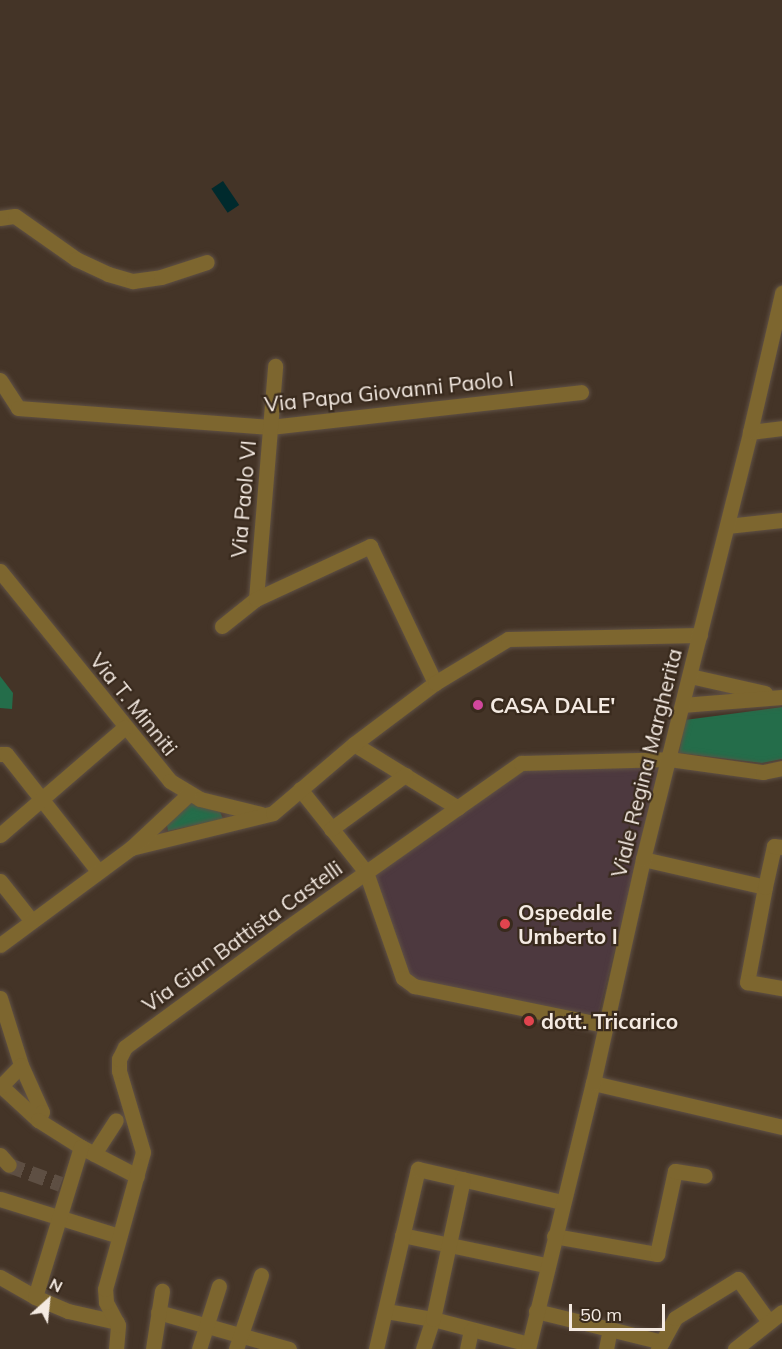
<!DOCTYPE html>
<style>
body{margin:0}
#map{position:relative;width:782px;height:1349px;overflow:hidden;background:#443427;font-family:Mulish,sans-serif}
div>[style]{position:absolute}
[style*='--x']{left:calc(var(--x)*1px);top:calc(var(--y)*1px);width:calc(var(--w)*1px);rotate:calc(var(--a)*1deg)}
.medical>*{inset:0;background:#4d393f}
.green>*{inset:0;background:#246d4a}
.water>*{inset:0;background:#002a2d;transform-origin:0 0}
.minor-tunnel>*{height:15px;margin-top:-7.5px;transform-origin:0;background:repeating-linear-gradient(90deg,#5e4f43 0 15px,transparent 0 23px)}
.roads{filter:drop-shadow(0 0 2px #605145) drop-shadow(0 0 2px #605145)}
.minor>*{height:15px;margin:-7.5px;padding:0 7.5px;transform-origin:7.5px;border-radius:7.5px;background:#7d662f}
.dots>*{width:16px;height:16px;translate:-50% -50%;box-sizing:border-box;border:3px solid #392a1d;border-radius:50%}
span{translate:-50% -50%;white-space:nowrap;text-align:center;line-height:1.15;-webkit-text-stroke:4.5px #392a1d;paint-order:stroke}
.street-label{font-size:21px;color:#f4eae2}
.poi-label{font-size:21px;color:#f4eae2;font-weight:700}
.left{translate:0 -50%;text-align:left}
.north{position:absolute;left:18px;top:1271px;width:60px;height:60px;-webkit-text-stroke:4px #392a1d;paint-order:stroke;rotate:27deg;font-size:16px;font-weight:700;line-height:24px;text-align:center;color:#f4eae2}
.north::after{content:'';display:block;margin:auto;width:21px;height:27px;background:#f4eae2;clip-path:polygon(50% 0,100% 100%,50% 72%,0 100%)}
.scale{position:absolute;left:569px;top:1304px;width:96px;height:27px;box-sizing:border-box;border:3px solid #f4eae2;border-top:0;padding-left:8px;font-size:18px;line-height:21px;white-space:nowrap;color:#f4eae2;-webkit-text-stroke:4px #392a1d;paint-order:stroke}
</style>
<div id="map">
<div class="medical">
<i style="clip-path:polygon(661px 766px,598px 1016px,417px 981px,408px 975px,370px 873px,523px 769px)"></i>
</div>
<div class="green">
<i style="clip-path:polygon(0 676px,13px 693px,12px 709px,0 708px)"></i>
<i style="clip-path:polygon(782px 707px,782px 759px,762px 763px,679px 753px,685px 720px)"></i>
<i style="clip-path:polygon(188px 802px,197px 802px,219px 809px,223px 819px,168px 831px,166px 820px)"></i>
</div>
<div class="water">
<i style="left:223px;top:181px;width:29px;height:14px;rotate:56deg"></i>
</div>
<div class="minor-tunnel">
<i style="--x:9;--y:1165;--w:55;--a:20.1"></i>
</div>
<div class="roads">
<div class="minor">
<i style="--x:0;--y:218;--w:15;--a:-8"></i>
<i style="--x:15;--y:216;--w:75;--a:35.2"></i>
<i style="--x:76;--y:259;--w:35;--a:25"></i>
<i style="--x:108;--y:274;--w:26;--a:16"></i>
<i style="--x:133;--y:281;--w:28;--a:-8"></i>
<i style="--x:161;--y:277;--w:48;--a:-18.1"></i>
<i style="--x:0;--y:380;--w:33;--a:57"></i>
<i style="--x:18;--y:408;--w:253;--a:4.3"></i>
<i style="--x:270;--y:427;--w:313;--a:-6.4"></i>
<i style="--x:750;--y:432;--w:32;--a:-7"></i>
<i style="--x:727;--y:526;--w:55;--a:-6.2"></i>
<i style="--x:0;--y:571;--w:270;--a:51"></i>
<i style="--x:170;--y:781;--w:35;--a:31"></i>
<i style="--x:200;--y:799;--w:63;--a:13.8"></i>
<i style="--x:256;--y:599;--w:234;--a:-85.3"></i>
<i style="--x:222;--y:626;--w:43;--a:-38.5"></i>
<i style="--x:256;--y:599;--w:126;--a:-24.9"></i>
<i style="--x:370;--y:546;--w:152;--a:64.6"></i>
<i style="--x:690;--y:676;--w:77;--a:12.8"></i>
<i style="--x:682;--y:705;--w:100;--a:-4.6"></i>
<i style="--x:354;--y:744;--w:122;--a:31.6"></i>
<i style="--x:0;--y:754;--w:6;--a:0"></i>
<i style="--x:6;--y:754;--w:149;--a:51.8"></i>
<i style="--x:300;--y:789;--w:106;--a:51.5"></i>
<i style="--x:366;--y:872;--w:112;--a:70.8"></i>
<i style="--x:403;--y:978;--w:14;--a:36"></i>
<i style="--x:414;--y:986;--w:194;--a:11.6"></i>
<i style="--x:331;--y:829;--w:92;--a:-36.1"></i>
<i style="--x:0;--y:835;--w:165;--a:-40.8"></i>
<i style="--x:131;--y:848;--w:146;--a:-13.8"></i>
<i style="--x:273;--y:813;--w:106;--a:-40.4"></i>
<i style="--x:354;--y:744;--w:101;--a:-37"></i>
<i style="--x:435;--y:683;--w:85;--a:-31.1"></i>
<i style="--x:508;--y:639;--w:192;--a:-1.2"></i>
<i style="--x:643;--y:859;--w:125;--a:12.9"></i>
<i style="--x:765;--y:887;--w:97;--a:100.7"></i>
<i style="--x:747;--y:982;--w:36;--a:10"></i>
<i style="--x:0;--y:881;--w:50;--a:51.5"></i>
<i style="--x:765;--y:887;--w:42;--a:-77.6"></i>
<i style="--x:774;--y:846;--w:8;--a:7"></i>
<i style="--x:0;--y:945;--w:163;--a:-36.5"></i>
<i style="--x:131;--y:848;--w:79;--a:-43"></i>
<i style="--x:0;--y:998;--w:70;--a:72.6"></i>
<i style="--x:21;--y:1065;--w:51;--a:65.9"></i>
<i style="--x:42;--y:1112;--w:9;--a:117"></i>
<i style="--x:593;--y:1083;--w:194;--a:13.1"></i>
<i style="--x:0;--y:1085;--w:52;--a:42.6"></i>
<i style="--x:38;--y:1120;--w:51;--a:32.1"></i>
<i style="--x:81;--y:1147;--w:63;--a:27.4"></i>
<i style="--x:0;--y:1087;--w:30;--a:-46"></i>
<i style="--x:94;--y:1154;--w:40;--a:-57.1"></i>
<i style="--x:0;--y:1155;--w:13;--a:48"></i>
<i style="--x:0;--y:1199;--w:125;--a:17.3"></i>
<i style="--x:402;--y:1235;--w:147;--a:11.8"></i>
<i style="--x:554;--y:1236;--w:105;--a:9.9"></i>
<i style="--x:657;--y:1254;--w:85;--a:-77.8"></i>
<i style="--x:675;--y:1171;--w:30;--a:9"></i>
<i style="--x:0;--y:1277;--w:40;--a:29.7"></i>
<i style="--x:35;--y:1297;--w:36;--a:23"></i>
<i style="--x:68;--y:1311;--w:50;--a:12.7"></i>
<i style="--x:35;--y:1297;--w:157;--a:-73"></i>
<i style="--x:386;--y:1311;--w:48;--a:9.7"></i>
<i style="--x:433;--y:1319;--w:99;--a:14.6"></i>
<i style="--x:536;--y:1311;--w:130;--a:13.8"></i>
<i style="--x:158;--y:1312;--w:136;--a:15.8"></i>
<i style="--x:116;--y:1349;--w:24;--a:-85"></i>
<i style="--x:118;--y:1325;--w:26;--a:-118"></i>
<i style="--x:106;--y:1302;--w:13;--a:-94"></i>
<i style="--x:105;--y:1289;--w:142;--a:-74.5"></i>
<i style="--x:143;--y:1152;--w:84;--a:-106.5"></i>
<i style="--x:119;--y:1071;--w:12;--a:-90"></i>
<i style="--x:119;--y:1059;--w:13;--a:-63"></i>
<i style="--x:125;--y:1047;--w:197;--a:-36.3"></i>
<i style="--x:284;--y:930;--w:290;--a:-35.2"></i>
<i style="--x:521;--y:763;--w:148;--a:-1.5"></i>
<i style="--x:669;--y:759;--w:95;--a:7.9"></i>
<i style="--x:763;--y:772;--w:19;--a:-12"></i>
<i style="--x:153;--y:1349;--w:59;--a:-81.2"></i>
<i style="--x:199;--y:1349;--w:66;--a:-72.4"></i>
<i style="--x:236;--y:1349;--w:78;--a:-71.3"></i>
<i style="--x:376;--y:1349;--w:185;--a:-76.9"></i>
<i style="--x:418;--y:1169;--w:148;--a:12.9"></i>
<i style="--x:423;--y:1349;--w:32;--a:-72"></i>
<i style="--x:433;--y:1319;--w:143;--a:-77.9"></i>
<i style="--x:467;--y:1349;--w:19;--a:-78"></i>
<i style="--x:528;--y:1349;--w:274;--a:-76.3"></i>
<i style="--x:593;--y:1083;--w:230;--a:-77.4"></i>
<i style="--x:643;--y:859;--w:440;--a:-75.9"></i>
<i style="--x:750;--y:432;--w:143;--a:-77"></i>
<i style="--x:606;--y:1349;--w:20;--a:-79"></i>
<i style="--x:658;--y:1349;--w:35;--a:-61"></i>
<i style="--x:675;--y:1318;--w:74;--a:-31.8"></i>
<i style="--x:738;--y:1279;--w:53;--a:54.2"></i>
<i style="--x:735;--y:1349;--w:60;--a:-38.2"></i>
</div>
</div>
<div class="dots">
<i style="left:478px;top:705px;background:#d1479c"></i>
<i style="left:505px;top:924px;background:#e0444e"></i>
<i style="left:529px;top:1021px;background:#e0444e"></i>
</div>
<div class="street-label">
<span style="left:389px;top:391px;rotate:-6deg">Via Papa Giovanni Paolo I</span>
<span style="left:243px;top:499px;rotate:-85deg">Via Paolo VI</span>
<span style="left:134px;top:704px;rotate:51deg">Via T. Minniti</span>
<span style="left:646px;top:763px;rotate:-76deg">Viale Regina Margherita</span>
<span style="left:242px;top:936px;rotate:-36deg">Via Gian Battista Castelli</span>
</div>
<div class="poi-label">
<span class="left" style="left:490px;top:705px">CASA DALE'</span>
<span class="left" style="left:518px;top:924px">Ospedale<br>Umberto I</span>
<span class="left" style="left:541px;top:1021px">dott. Tricarico</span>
</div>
<div class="north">N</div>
<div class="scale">50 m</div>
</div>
